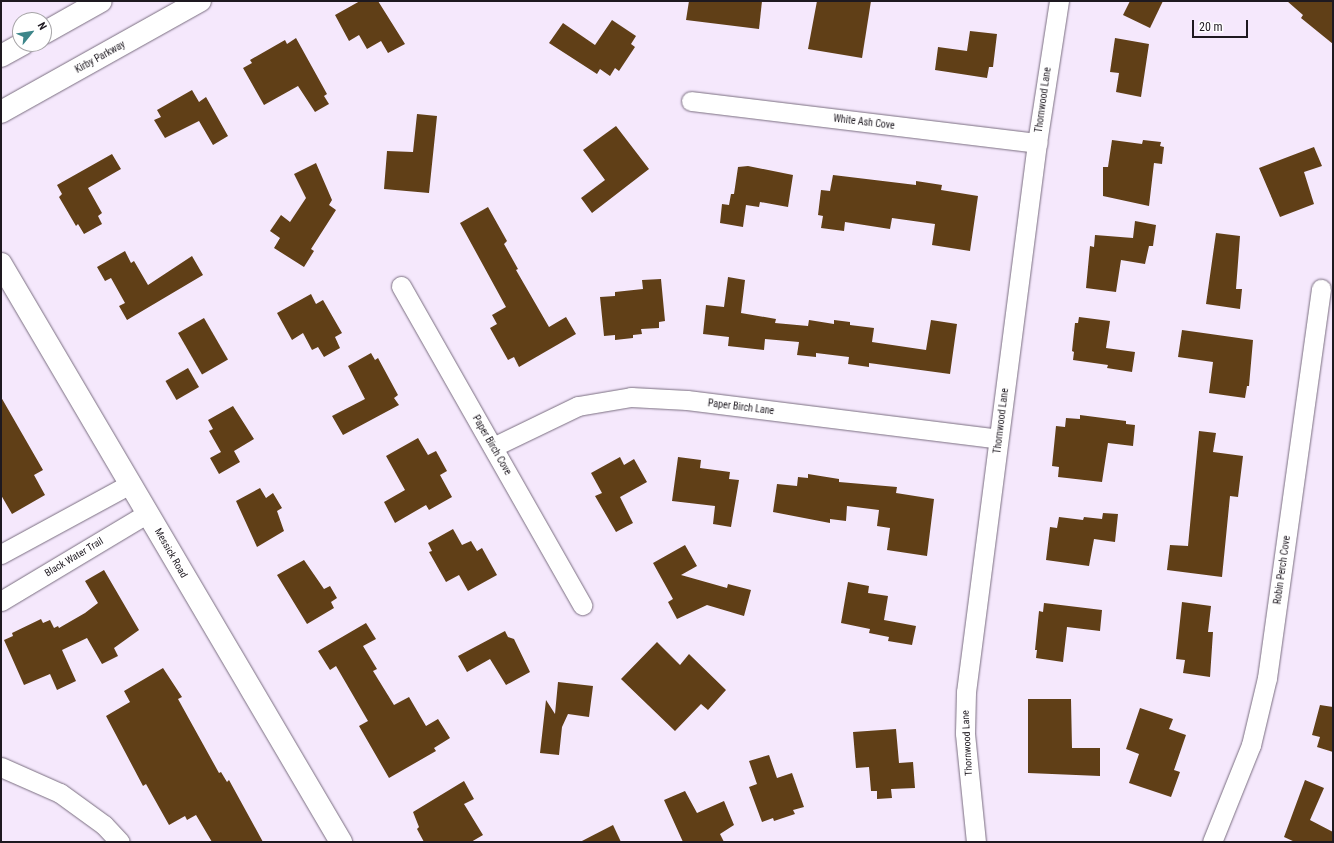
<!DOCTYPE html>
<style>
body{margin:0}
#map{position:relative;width:1334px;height:843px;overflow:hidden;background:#f5e8fc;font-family:"Roboto Condensed",sans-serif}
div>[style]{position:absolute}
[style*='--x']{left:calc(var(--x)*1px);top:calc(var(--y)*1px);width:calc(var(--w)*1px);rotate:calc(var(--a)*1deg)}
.building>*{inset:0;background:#603f17;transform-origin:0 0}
.roads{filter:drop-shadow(0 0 1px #7a6e80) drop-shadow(0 0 1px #7a6e80)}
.street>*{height:19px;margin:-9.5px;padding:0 9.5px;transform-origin:9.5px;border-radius:9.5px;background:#fff}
.secondary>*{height:22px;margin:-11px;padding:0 11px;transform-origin:11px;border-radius:11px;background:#fff}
span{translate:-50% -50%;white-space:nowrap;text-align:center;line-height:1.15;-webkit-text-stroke:4px #fff;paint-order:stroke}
.street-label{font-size:10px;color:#1e1920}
.frame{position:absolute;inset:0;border:2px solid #1e1920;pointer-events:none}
.north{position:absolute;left:12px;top:12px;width:40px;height:40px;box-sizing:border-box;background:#fff;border:1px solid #a5a3a6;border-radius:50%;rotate:60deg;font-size:11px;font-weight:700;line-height:16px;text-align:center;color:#1e1920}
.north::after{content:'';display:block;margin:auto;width:14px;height:18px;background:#3d868a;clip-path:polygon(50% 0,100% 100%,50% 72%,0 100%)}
.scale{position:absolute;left:1192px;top:20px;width:56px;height:18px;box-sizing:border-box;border:2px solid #1e1920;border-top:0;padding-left:5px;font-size:12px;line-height:14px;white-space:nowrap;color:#1e1920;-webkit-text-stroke:3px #fff;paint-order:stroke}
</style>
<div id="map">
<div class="building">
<i style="clip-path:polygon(360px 1px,378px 1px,405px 44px,388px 53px,381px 41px,367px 49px,359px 35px,349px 41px,335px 15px)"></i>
<i style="clip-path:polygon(689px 1px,762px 1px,759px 29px,686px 20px)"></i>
<i style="clip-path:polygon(817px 1px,871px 1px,862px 58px,808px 49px)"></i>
<i style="clip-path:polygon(1130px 1px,1163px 1px,1150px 28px,1123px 15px)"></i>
<i style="clip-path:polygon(1287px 1px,1333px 1px,1333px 44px,1301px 18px,1303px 15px)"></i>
<i style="clip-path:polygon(612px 20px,636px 36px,631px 44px,635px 47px,619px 71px,615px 68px,610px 76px,600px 69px,597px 74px,549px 43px,563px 23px,595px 45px)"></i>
<i style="clip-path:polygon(970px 31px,997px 34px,993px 67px,989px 67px,987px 78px,935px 70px,938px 47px,967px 51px)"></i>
<i style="clip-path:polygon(296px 38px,327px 94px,324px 96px,329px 104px,315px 112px,298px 86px,264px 105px,243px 68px,252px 63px,250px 60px,285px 40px,287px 44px)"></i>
<i style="clip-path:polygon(1115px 38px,1149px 44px,1141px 97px,1116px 92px,1119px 73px,1110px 72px)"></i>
<i style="clip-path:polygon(192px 90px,199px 102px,206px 97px,228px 136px,213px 145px,199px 121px,165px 138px,154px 120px,161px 117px,157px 110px)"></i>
<i style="clip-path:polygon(417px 114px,437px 116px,429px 193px,384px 189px,387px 151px,413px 152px)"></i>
<i style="clip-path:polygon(616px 126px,649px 169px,592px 213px,581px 198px,605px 180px,583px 150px)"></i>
<i style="clip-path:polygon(1112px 140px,1142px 144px,1143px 140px,1161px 142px,1160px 146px,1164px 147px,1162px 164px,1154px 163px,1149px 206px,1103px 196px,1103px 167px,1108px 167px)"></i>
<i style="clip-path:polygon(1314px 147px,1322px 166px,1304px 172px,1314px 204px,1280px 217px,1259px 168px)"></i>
<i style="clip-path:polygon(112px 154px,121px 169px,88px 188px,102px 213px,98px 216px,102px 224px,84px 234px,78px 224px,76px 226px,59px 197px,62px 194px,57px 185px)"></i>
<i style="clip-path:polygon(316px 163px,332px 200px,329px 205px,336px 210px,311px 249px,314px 251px,304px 267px,274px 248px,280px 238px,270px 231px,281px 215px,290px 222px,306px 198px,294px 174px)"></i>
<i style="clip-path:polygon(748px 166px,793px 175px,788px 207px,760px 202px,759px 207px,746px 205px,743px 227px,720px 223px,722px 204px,729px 205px,731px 194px,734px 194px,738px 167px)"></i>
<i style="clip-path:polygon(833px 175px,916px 185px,916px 181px,942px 185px,941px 190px,978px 196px,970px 251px,932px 245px,935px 224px,892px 218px,890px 229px,845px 222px,844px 231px,821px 228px,823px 216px,818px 215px,821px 190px,830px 191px)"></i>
<i style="clip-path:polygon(488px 207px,507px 241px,504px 244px,518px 269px,516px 270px,549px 327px,566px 317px,576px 334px,519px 367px,514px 357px,508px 360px,490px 328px,497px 324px,492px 315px,506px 307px,460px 223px)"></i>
<i style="clip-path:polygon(1135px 221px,1156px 225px,1153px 246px,1149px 246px,1145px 264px,1121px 260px,1116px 292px,1086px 288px,1090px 246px,1094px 247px,1095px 235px,1133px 238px)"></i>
<i style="clip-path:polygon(1216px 233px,1240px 236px,1236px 289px,1242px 289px,1240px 309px,1206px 304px)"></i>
<i style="clip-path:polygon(125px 251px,131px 263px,134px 261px,148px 285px,192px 256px,203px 275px,127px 320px,119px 306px,125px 303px,111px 278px,105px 281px,97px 267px)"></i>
<i style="clip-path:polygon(728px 277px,745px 280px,741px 313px,776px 319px,775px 323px,808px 326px,809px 320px,834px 324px,834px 320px,850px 322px,850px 325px,874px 328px,872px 342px,926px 350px,931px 320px,957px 324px,950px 374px,869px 363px,869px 367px,848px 364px,849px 357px,816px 353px,816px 357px,797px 355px,799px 342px,765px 339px,764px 350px,728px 346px,729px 337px,703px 334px,706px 305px,724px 307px)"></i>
<i style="clip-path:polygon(661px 279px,665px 321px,659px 322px,659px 328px,641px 329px,642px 334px,633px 335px,633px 338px,615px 340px,615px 335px,604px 336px,600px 297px,615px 296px,615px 292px,643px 289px,642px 280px)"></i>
<i style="clip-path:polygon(311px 294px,316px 304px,323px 300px,342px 333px,335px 337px,340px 348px,324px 357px,318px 347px,312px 350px,303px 333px,292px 340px,277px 313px)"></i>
<i style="clip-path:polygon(1079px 317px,1110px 321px,1106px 348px,1135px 352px,1132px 372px,1107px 368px,1108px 365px,1073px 360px,1074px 352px,1072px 351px,1075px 323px,1078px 323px)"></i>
<i style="left:204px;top:318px;width:48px;height:30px;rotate:60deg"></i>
<i style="clip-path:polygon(1182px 330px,1253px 340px,1249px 386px,1247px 386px,1245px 398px,1209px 393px,1213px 362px,1178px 357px)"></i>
<i style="clip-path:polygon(371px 353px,375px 360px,378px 358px,398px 395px,394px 398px,399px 405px,343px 435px,332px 416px,365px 399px,348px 366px)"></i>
<i style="left:188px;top:368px;width:22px;height:26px;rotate:60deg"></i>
<i style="clip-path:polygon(1px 397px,43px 470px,34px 475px,45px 495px,12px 514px,1px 495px)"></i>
<i style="clip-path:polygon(233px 406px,254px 439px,234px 451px,240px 462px,219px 474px,210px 458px,221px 452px,209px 431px,213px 429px,208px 420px)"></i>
<i style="clip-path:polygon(1080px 415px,1126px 421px,1126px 424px,1135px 425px,1133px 446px,1108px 443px,1102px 482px,1058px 477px,1059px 467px,1052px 466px,1056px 426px,1065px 427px,1066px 418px,1080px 419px)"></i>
<i style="clip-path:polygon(1199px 431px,1216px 433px,1213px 452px,1243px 456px,1238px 497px,1230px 496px,1222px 577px,1167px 570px,1170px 545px,1188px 546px)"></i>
<i style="clip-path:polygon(418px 438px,428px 455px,436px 451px,447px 471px,440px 475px,452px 497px,429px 510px,426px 505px,395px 523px,384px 502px,405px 490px,386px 456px)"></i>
<i style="clip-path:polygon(620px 457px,624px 465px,634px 459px,647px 482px,620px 497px,633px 523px,616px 532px,595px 496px,602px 493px,591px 473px)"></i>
<i style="clip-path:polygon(678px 457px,701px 460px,700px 468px,730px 472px,729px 479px,739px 480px,731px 527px,713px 524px,715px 506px,672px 501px)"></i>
<i style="clip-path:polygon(808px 474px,839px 479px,839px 482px,897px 487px,896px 493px,934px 499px,927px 556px,887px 550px,890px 528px,877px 526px,879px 510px,847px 506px,846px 521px,830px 519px,830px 523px,773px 512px,777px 484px,797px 486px,798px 477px,808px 478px)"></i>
<i style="clip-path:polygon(260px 488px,266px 498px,273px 493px,282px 508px,277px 511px,284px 531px,257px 547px,236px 501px)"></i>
<i style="clip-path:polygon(1103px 513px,1118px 514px,1115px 542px,1094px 539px,1089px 566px,1046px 560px,1050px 527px,1057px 528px,1059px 517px,1083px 520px,1084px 517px,1102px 519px)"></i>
<i style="clip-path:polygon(453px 529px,462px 545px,471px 541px,477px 551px,482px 548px,497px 575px,468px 591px,459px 575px,446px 582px,429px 552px,432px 551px,428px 543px)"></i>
<i style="clip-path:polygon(685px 545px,697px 566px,681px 575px,727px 588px,728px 584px,751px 590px,744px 616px,707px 605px,677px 619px,668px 602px,673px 599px,653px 563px)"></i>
<i style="clip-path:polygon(304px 560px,324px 589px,330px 586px,337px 598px,331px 602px,334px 608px,307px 624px,277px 575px)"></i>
<i style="clip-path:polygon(104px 570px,139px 630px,114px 648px,118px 656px,102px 664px,87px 638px,62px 650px,76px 681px,57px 690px,50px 674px,24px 685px,4px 640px,13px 636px,12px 633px,41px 619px,43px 623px,50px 620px,54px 628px,58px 626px,59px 628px,85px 613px,98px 603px,85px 581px)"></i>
<i style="clip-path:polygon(848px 582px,869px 586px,868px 593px,888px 596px,884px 620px,916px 626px,912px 645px,888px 641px,889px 637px,869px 633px,870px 629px,841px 623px)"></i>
<i style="clip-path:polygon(1182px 602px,1211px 606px,1208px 632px,1213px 632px,1210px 677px,1183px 673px,1185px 660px,1176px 659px)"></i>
<i style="clip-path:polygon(1044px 603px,1102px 610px,1100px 631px,1067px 627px,1063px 662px,1036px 658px,1037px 650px,1035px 650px,1039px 611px,1043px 612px)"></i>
<i style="clip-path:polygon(366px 623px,376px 639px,363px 646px,377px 669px,373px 671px,394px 705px,409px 697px,426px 726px,438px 719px,450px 738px,434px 748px,436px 751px,389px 778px,359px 726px,368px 721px,336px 666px,330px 670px,318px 651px)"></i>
<i style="clip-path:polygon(505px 631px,508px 637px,514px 639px,530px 672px,506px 685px,490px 659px,467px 672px,458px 656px)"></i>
<i style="clip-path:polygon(657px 642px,680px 665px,689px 654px,726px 690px,708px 710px,701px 704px,675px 731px,621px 679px)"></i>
<i style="clip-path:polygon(163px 668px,182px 697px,178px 699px,219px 773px,221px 772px,227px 782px,229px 780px,263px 842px,212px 842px,196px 815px,187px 820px,185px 816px,169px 825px,146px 784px,143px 786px,106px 716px,130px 702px,124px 691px)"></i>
<i style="clip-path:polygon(558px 682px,593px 686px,589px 717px,568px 714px,562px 727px,559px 755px,540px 753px,546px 700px,555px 714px)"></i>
<i style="clip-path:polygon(1028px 699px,1071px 699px,1072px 748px,1100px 748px,1100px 776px,1028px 773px)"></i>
<i style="clip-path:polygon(1320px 705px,1333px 707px,1333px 752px,1317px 747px,1320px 737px,1312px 735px)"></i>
<i style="clip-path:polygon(1140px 708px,1173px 719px,1169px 729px,1186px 735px,1174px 770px,1180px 772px,1171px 797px,1129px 783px,1139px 754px,1126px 749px)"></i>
<i style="clip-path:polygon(896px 729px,899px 763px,913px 762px,915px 788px,891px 789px,892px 798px,877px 799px,877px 791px,871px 791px,869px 767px,856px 768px,853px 732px)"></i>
<i style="clip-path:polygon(769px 755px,777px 778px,792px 773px,804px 807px,793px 810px,795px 814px,774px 821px,773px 818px,762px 822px,749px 787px,757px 784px,749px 761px)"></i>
<i style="clip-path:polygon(1305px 780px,1324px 788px,1310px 820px,1333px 832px,1333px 842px,1295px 842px,1284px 837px)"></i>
<i style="clip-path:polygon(464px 781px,474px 799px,464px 804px,483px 835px,471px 842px,424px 842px,417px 829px,419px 827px,413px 812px)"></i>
<i style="clip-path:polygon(685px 791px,697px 813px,724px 801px,734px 825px,720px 834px,724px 842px,683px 842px,664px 800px)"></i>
<i style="clip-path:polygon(613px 825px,621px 842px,580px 842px)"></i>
</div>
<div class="roads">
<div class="street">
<i style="--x:691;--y:101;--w:349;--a:6.9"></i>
<i style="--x:401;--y:286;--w:367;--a:60.4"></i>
<i style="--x:493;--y:447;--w:94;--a:-25.8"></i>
<i style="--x:578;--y:406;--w:54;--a:-9.6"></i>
<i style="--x:631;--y:397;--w:56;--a:3.1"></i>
<i style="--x:687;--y:400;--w:313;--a:7.1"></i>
<i style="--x:1;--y:554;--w:147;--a:-28.5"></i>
<i style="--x:1;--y:601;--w:171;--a:-30.9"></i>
<i style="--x:1;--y:767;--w:64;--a:23.8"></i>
<i style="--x:60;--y:793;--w:54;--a:36"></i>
<i style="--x:104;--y:825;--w:23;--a:47"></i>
<i style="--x:976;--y:842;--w:110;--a:-95.8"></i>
<i style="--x:965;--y:733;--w:41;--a:-88.6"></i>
<i style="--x:966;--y:692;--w:554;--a:-82.63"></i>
<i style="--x:1037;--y:143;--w:144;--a:-81.2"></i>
<i style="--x:1212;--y:842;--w:105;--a:-68.1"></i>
<i style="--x:1251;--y:745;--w:69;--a:-76.6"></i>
<i style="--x:1267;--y:678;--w:393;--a:-82.1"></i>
</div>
<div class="secondary">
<i style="--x:44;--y:33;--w:65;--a:-29.3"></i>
<i style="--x:1;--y:56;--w:25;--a:-29"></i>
<i style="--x:1;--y:112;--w:228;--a:-29.2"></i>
<i style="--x:1;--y:264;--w:671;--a:59.53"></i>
</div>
</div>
<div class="street-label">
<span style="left:100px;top:57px;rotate:-29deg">Kirby Parkway</span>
<span style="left:1043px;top:100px;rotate:-82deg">Thornwood Lane</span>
<span style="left:864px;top:122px;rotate:7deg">White Ash Cove</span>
<span style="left:741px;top:407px;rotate:7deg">Paper Birch Lane</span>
<span style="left:1001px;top:421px;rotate:-83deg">Thornwood Lane</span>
<span style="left:492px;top:445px;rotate:60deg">Paper Birch Cove</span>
<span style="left:171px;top:553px;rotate:60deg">Messick Road</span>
<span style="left:74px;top:557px;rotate:-31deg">Black Water Trail</span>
<span style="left:1282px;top:570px;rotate:-82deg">Robin Perch Cove</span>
<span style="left:967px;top:743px;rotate:-93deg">Thornwood Lane</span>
</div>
<div class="frame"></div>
<div class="north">N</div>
<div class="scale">20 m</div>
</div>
